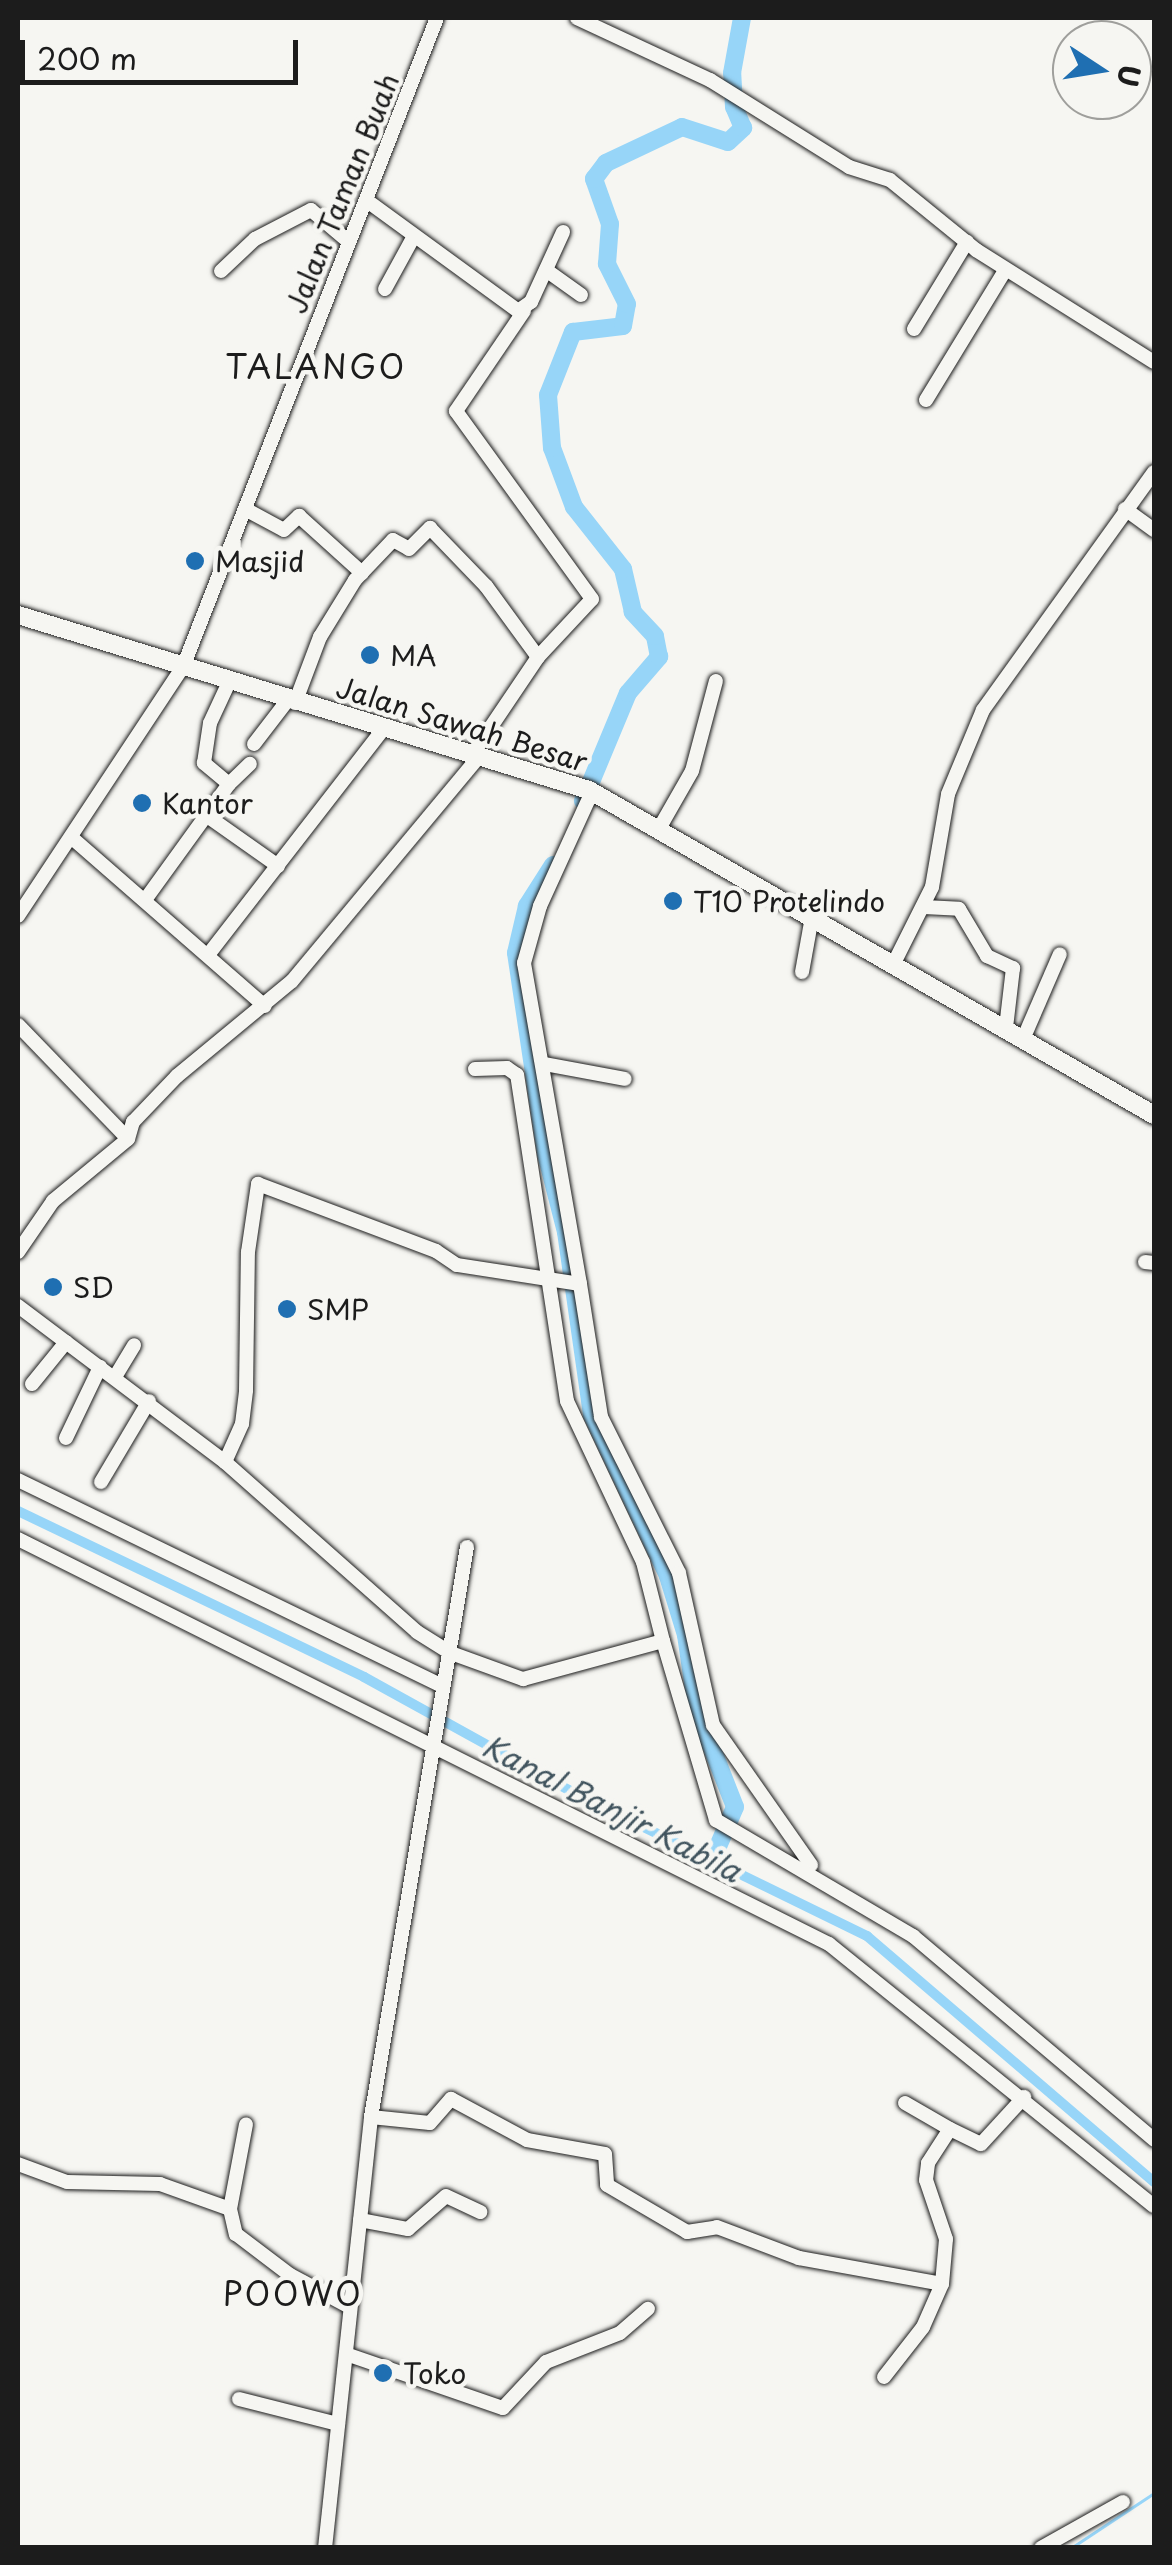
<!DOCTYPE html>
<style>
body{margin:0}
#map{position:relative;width:1172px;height:2565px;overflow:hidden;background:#f6f6f2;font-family:"Playpen Sans",sans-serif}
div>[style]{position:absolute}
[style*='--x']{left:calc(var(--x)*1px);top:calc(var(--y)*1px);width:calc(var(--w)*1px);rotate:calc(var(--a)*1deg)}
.stream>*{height:2.5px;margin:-1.25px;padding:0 1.25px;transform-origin:1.25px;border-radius:1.25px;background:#97d5f8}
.canal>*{height:10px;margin:-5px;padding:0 5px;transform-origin:5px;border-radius:5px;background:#97d5f8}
.river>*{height:18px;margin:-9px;padding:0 9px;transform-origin:9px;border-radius:9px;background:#97d5f8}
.roads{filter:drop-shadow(0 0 2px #1c1c1c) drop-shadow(0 0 2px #1c1c1c)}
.minor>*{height:14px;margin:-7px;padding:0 7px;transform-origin:7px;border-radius:7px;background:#f6f6f2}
.major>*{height:18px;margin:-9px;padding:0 9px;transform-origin:9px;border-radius:9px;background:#f6f6f2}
.dots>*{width:28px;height:28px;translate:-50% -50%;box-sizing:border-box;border:5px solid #f6f6f2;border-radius:50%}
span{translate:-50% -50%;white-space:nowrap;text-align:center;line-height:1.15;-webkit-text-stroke:9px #f6f6f2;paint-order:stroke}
.street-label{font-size:28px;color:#1c1c1c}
.poi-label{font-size:28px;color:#1c1c1c}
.left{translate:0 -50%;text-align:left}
.water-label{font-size:30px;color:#41545e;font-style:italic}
.quarter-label{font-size:32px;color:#1c1c1c;letter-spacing:2.5px}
.frame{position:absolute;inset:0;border:20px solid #1c1c1c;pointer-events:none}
.north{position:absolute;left:1052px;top:20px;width:100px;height:100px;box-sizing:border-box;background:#f6f6f2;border:2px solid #9f9f9c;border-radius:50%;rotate:102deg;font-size:28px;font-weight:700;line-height:40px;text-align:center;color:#1c1c1c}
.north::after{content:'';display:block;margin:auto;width:35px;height:45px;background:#1f6fb2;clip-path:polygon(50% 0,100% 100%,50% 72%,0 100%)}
.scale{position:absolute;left:20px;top:40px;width:278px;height:45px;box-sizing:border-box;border:5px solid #1c1c1c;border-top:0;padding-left:12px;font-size:30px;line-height:35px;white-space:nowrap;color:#1c1c1c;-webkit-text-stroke:8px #f6f6f2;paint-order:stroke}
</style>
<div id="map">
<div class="stream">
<i style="--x:1071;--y:2548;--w:100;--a:-33.5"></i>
</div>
<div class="canal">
<i style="--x:18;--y:1511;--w:384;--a:25.6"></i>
<i style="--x:364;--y:1677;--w:244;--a:28.9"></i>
<i style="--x:578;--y:1795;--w:322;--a:26"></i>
<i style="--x:867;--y:1936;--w:378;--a:40.6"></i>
</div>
<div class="river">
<i style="--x:583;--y:801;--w:117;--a:-67.4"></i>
<i style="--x:628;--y:693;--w:48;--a:-49.3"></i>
<i style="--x:659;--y:657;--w:21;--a:-101"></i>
<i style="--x:655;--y:636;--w:33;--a:-133"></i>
<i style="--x:633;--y:612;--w:44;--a:-103.1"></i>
<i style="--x:623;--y:569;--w:79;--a:-128.3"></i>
<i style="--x:574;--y:507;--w:63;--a:-110.4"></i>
<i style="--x:552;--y:448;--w:53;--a:-94.3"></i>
<i style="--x:548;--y:395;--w:68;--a:-68.4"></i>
<i style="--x:573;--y:332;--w:50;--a:-6.8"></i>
<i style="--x:623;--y:326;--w:22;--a:-80"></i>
<i style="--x:627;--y:304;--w:45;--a:-116.6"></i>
<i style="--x:607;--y:264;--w:40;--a:-85.7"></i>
<i style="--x:610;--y:224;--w:48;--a:-109.6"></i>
<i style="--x:594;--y:179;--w:20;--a:-53"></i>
<i style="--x:606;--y:163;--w:84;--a:-25.3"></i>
<i style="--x:682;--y:127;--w:48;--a:18.1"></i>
<i style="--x:728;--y:142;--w:21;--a:-43"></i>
<i style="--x:743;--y:128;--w:23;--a:-113"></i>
<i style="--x:734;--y:107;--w:34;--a:-93"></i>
<i style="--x:732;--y:73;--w:56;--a:-79.7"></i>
<i style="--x:553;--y:865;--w:49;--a:122.4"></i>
<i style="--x:527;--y:906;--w:48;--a:103.2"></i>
<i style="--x:516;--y:953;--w:203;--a:81.5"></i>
<i style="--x:546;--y:1154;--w:81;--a:75.6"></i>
<i style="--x:566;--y:1232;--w:185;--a:81.9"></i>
<i style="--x:592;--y:1415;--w:178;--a:64.7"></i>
<i style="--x:668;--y:1576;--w:62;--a:73"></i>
<i style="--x:686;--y:1635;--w:76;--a:81.7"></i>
<i style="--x:697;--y:1710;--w:104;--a:68.6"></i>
<i style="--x:735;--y:1807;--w:56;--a:113.3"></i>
</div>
<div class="roads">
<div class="minor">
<i style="--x:577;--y:18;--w:147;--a:25"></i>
<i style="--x:710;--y:80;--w:164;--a:32"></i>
<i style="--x:849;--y:167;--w:43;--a:17.6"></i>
<i style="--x:890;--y:180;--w:111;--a:39.1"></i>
<i style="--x:976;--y:250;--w:210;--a:32.2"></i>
<i style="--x:366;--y:200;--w:188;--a:36.1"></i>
<i style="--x:518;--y:311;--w:16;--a:-35"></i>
<i style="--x:531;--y:302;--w:77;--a:-65.4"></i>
<i style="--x:546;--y:270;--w:43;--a:35.5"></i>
<i style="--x:221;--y:271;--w:47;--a:-43.3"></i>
<i style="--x:255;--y:239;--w:63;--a:-27.4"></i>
<i style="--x:311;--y:210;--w:50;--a:40.1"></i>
<i style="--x:385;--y:289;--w:60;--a:-61.3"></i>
<i style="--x:914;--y:329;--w:102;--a:-58.7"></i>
<i style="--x:926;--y:400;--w:153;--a:-58.6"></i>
<i style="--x:245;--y:509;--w:44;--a:28.3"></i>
<i style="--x:284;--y:530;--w:21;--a:-43"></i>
<i style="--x:299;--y:516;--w:85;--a:42.1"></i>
<i style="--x:1125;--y:509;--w:36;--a:36"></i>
<i style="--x:295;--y:703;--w:71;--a:-69.3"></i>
<i style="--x:320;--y:637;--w:67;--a:-58.4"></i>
<i style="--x:355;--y:580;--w:55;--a:-46.5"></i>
<i style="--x:393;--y:540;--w:18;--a:29"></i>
<i style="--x:409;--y:549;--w:30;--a:-45"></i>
<i style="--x:430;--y:528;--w:81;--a:46"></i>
<i style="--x:486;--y:586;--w:88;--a:53.8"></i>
<i style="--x:254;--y:744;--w:54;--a:-52.5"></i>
<i style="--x:474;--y:752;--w:115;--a:-56"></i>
<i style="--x:538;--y:657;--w:79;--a:-47"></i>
<i style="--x:592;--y:599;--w:232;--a:-125.9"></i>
<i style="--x:456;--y:411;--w:121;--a:-55.8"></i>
<i style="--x:229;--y:784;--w:29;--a:-44"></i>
<i style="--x:203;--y:813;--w:92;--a:35.2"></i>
<i style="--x:660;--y:827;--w:64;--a:-60.3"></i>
<i style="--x:692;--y:771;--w:93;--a:-75.1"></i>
<i style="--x:71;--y:837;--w:257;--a:41.1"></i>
<i style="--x:145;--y:900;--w:143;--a:-54.1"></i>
<i style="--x:229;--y:784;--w:33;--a:-140"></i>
<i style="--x:204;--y:763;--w:40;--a:-81.5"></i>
<i style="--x:210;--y:723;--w:45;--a:-65.1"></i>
<i style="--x:924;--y:907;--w:35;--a:3"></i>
<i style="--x:959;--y:909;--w:55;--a:59.2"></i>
<i style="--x:987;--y:956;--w:29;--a:25"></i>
<i style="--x:1013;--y:968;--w:60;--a:96.7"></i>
<i style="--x:18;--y:916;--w:299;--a:-56.5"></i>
<i style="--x:183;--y:667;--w:697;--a:-68.63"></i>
<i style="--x:208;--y:955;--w:287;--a:-52.2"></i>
<i style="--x:894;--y:963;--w:85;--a:-63.4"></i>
<i style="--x:932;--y:887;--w:94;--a:-80.2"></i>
<i style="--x:948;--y:794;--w:91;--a:-67.4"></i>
<i style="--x:983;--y:710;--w:293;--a:-54.3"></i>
<i style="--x:802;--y:972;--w:56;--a:-79.7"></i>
<i style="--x:18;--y:1025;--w:158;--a:46"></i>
<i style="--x:1024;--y:1037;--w:90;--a:-66.6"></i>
<i style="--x:544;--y:1064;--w:82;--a:10.5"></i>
<i style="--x:18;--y:1252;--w:62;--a:-55.5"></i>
<i style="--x:53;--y:1201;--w:97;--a:-39.6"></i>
<i style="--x:128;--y:1139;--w:18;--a:-74"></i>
<i style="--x:133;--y:1122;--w:64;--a:-46.3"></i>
<i style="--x:177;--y:1076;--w:149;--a:-39.6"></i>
<i style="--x:292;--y:981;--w:295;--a:-50.2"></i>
<i style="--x:1145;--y:1262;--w:9;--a:6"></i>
<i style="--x:580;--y:1284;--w:135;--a:81"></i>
<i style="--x:601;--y:1417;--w:174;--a:63.4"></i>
<i style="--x:679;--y:1573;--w:156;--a:77.4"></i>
<i style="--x:713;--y:1725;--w:171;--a:55"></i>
<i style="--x:18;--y:1306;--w:259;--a:37"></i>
<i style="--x:225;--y:1462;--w:256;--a:41.5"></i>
<i style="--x:417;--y:1632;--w:40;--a:32"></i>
<i style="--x:451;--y:1653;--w:77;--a:19.9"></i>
<i style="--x:523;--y:1679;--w:145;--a:-15.2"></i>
<i style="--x:663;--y:1641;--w:81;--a:-104.2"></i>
<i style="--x:643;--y:1562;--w:178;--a:-115.3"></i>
<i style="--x:567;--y:1401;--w:330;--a:-98.7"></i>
<i style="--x:517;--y:1075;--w:12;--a:-145"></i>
<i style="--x:507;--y:1068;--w:32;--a:178"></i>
<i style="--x:115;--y:1377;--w:37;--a:-59"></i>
<i style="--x:32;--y:1384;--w:54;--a:-51"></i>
<i style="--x:66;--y:1438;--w:79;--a:-64.4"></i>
<i style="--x:225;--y:1462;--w:42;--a:-65.9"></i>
<i style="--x:242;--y:1424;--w:34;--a:-83"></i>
<i style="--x:246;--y:1390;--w:138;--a:-89.2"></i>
<i style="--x:248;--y:1252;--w:69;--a:-81.6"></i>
<i style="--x:258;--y:1184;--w:190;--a:20.6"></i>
<i style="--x:436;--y:1251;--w:25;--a:34"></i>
<i style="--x:457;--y:1265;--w:124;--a:8.8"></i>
<i style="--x:580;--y:1284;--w:326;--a:-99.9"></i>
<i style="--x:524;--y:963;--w:59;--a:-74.3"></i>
<i style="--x:540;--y:906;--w:125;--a:-65.5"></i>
<i style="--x:18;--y:1480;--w:472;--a:25.9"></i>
<i style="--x:101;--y:1482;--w:94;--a:-59.3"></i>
<i style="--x:18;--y:1539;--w:907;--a:26.54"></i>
<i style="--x:829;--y:1944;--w:417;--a:38.9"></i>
<i style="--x:663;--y:1641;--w:187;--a:73.5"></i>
<i style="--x:716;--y:1820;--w:229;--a:30.5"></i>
<i style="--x:913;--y:1936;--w:316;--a:40.2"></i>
<i style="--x:905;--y:2103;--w:52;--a:30"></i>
<i style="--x:371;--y:2117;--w:59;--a:5.8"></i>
<i style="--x:430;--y:2123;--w:32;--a:-49"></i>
<i style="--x:451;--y:2099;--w:86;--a:28.3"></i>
<i style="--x:527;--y:2140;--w:79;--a:10.2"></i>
<i style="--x:605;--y:2154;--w:31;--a:86"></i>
<i style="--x:607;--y:2185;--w:93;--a:30.4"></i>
<i style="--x:687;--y:2232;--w:30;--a:-9"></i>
<i style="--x:717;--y:2227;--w:88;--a:20.7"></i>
<i style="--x:799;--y:2258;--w:145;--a:10.3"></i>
<i style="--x:18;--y:2164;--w:52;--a:20.2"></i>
<i style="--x:67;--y:2182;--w:93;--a:1.2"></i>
<i style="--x:160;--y:2184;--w:74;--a:19.7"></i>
<i style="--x:230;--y:2209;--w:26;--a:77"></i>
<i style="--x:236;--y:2234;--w:68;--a:37.2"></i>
<i style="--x:290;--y:2275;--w:68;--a:28.1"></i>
<i style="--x:230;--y:2209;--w:86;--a:-79.3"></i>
<i style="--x:360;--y:2220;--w:49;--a:10.6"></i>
<i style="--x:408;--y:2229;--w:50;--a:-41"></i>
<i style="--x:446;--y:2196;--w:38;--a:25"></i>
<i style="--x:346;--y:2354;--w:166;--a:19"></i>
<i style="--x:503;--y:2408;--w:63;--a:-46.9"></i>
<i style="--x:546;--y:2362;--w:79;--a:-21.4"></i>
<i style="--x:620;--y:2333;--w:37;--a:-41"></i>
<i style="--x:884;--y:2377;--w:63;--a:-52"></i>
<i style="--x:923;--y:2327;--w:47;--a:-66.2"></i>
<i style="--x:942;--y:2284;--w:45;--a:-84.9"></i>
<i style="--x:946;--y:2239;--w:62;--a:-108.7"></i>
<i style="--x:926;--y:2180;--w:17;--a:-83"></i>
<i style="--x:928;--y:2163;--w:40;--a:-57.1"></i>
<i style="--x:950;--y:2129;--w:34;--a:26"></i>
<i style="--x:981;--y:2144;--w:64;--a:-47.5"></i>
<i style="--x:239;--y:2399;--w:102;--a:14.2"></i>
<i style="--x:325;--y:2548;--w:433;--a:-83.9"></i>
<i style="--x:371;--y:2117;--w:578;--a:-80.44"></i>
<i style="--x:1041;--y:2548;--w:94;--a:-29.3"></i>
</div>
<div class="major">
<i style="--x:18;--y:615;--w:597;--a:17.04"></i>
<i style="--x:589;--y:790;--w:652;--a:29.91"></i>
</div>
</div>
<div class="dots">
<i style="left:195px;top:561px;background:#1f6fb2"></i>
<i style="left:370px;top:655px;background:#1f6fb2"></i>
<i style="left:142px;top:803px;background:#1f6fb2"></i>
<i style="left:673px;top:901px;background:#1f6fb2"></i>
<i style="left:53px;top:1287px;background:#1f6fb2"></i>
<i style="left:287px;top:1309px;background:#1f6fb2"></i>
<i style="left:383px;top:2373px;background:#1f6fb2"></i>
</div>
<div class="street-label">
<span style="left:342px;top:193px;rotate:-68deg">Jalan Taman Buah</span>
<span style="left:462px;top:724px;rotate:17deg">Jalan Sawah Besar</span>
</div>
<div class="poi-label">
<span class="left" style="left:215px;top:561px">Masjid</span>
<span class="left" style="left:390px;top:655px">MA</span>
<span class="left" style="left:162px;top:803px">Kantor</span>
<span class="left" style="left:693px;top:901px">T10 Protelindo</span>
<span class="left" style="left:73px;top:1287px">SD</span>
<span class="left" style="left:307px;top:1309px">SMP</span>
<span class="left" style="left:403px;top:2373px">Toko</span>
</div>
<div class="water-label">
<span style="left:612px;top:1808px;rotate:27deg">Kanal Banjir Kabila</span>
</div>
<div class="quarter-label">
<span style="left:316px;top:366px">TALANGO</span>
<span style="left:293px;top:2293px">POOWO</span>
</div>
<div class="frame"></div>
<div class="north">U</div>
<div class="scale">200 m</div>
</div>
